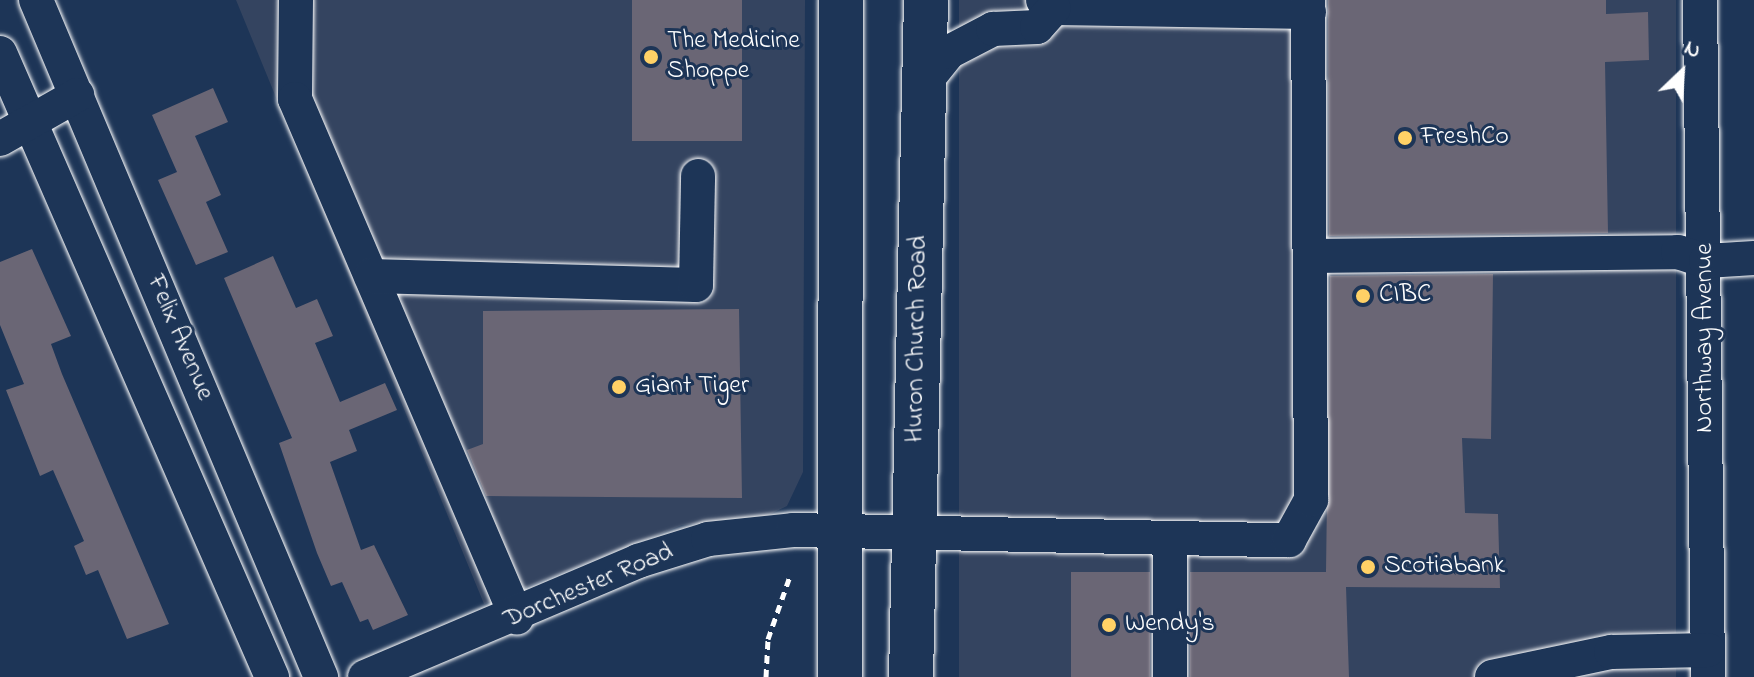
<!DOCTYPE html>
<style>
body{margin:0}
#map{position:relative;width:1754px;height:677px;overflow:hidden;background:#1d3557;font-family:"Indie Flower",sans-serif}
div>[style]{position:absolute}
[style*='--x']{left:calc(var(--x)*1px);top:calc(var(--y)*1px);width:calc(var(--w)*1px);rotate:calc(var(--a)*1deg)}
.built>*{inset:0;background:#344460;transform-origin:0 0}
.building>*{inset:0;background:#6a6675;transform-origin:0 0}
.path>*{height:5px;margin-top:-2.5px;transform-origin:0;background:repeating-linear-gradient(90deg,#fff 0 8px,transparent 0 14px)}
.roads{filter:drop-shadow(0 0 2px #fff) drop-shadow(0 0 2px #fff)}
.minor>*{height:34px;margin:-17px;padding:0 17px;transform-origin:17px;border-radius:17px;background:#1d3557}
.highway>*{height:44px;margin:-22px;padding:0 22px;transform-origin:22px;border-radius:22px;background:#1d3557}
.dots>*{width:22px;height:22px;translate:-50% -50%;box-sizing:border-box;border:4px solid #1d3557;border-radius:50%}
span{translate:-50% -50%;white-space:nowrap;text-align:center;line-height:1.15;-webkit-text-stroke:6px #1d3557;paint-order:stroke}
.poi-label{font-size:26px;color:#fff}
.left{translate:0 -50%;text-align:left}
.street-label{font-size:26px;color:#fff}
.north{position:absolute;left:1642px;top:32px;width:80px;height:80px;-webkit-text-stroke:6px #1d3557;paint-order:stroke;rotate:25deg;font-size:22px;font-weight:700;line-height:32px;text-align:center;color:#fff}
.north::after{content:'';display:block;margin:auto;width:28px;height:36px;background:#fff;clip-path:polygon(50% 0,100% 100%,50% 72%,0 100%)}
</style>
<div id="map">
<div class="built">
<i style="clip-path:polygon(236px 0,805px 0,803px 472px,787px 506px,762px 518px,682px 525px,484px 604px)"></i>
<i style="left:959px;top:0;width:717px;height:677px"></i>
</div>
<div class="building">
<i style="left:632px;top:0;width:110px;height:141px"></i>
<i style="clip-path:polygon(1328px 0,1606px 0,1606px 14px,1648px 12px,1649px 60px,1605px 62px,1608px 233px,1329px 236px)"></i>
<i style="clip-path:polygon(213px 88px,228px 122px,195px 136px,221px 195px,206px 202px,228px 252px,196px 265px,158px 180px,177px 172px,152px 115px)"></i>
<i style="clip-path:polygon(32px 249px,71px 336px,51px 344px,62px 374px,169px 624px,127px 639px,98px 570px,86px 575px,74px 546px,84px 541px,53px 470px,40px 476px,6px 390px,24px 384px,0 325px,0 262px)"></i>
<i style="clip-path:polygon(273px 256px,296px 308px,317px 299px,333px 336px,315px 343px,340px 402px,385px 383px,397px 410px,349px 430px,357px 451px,330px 462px,361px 550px,374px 545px,408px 615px,373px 630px,368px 619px,360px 622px,342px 582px,331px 586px,317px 553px,279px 443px,292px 438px,224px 278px)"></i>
<i style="clip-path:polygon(1493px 274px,1491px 439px,1462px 438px,1465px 513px,1498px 514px,1500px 588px,1346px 587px,1349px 677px,1190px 677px,1190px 572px,1326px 572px,1330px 276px)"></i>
<i style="clip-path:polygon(739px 309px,742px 498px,486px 496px,467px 450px,483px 444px,483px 311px)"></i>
<i style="left:1150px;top:572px;width:105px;height:79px;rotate:90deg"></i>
</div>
<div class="path">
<i style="--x:766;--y:677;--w:38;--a:-87"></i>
<i style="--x:768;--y:639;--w:67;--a:-70.8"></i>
</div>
<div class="roads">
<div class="minor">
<i style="--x:36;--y:0;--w:735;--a:67.17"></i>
<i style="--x:296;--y:0;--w:99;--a:90.6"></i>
<i style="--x:295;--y:99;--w:564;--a:66.84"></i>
<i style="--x:1043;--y:0;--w:14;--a:36"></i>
<i style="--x:1054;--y:8;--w:255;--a:0.9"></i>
<i style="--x:1700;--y:0;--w:677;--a:89.32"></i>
<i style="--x:0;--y:53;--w:681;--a:66.45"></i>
<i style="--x:924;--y:83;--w:40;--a:-51"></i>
<i style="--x:949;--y:52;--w:50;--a:-27.6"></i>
<i style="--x:993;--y:29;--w:44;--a:-2.6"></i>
<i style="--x:1037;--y:27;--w:25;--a:-48"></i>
<i style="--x:0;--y:139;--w:89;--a:-29.7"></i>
<i style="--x:1310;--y:256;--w:368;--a:-0.6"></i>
<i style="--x:1678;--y:252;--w:29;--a:18"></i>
<i style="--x:1706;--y:261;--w:48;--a:-3.6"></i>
<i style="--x:371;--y:276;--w:325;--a:1.6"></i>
<i style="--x:696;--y:285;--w:109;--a:-88.9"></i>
<i style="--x:1170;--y:542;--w:135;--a:90"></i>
<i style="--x:365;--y:677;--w:297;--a:-23"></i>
<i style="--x:638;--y:561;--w:73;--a:-17.4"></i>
<i style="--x:708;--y:539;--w:85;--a:-6"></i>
<i style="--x:793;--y:530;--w:496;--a:1.2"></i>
<i style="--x:1289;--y:540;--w:46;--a:-61.2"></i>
<i style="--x:1311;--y:500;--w:500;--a:-90.34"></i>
<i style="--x:1492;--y:677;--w:122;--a:-11.9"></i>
<i style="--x:1611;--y:652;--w:97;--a:-1.2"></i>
</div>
<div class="highway">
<i style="--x:840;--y:677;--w:677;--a:-89.92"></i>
<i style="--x:911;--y:677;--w:677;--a:-88.73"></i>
</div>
</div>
<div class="dots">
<i style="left:651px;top:57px;background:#ffd166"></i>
<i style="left:1405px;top:138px;background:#ffd166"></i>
<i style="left:1363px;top:296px;background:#ffd166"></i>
<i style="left:619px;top:387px;background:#ffd166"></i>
<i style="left:1368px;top:567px;background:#ffd166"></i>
<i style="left:1109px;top:625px;background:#ffd166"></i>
</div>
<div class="poi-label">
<span class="left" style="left:667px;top:57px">The Medicine<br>Shoppe</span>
<span class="left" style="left:1421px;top:138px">FreshCo</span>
<span class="left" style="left:1379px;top:296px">CIBC</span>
<span class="left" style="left:635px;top:387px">Giant Tiger</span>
<span class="left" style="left:1384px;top:567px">Scotiabank</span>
<span class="left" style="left:1125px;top:625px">Wendy's</span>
</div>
<div class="street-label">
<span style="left:179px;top:338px;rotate:67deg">Felix Avenue</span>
<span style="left:1706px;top:338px;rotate:-90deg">Northway Avenue</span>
<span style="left:918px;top:339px;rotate:-89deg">Huron Church Road</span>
<span style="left:589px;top:587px;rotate:-23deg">Dorchester Road</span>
</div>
<div class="north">N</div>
</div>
